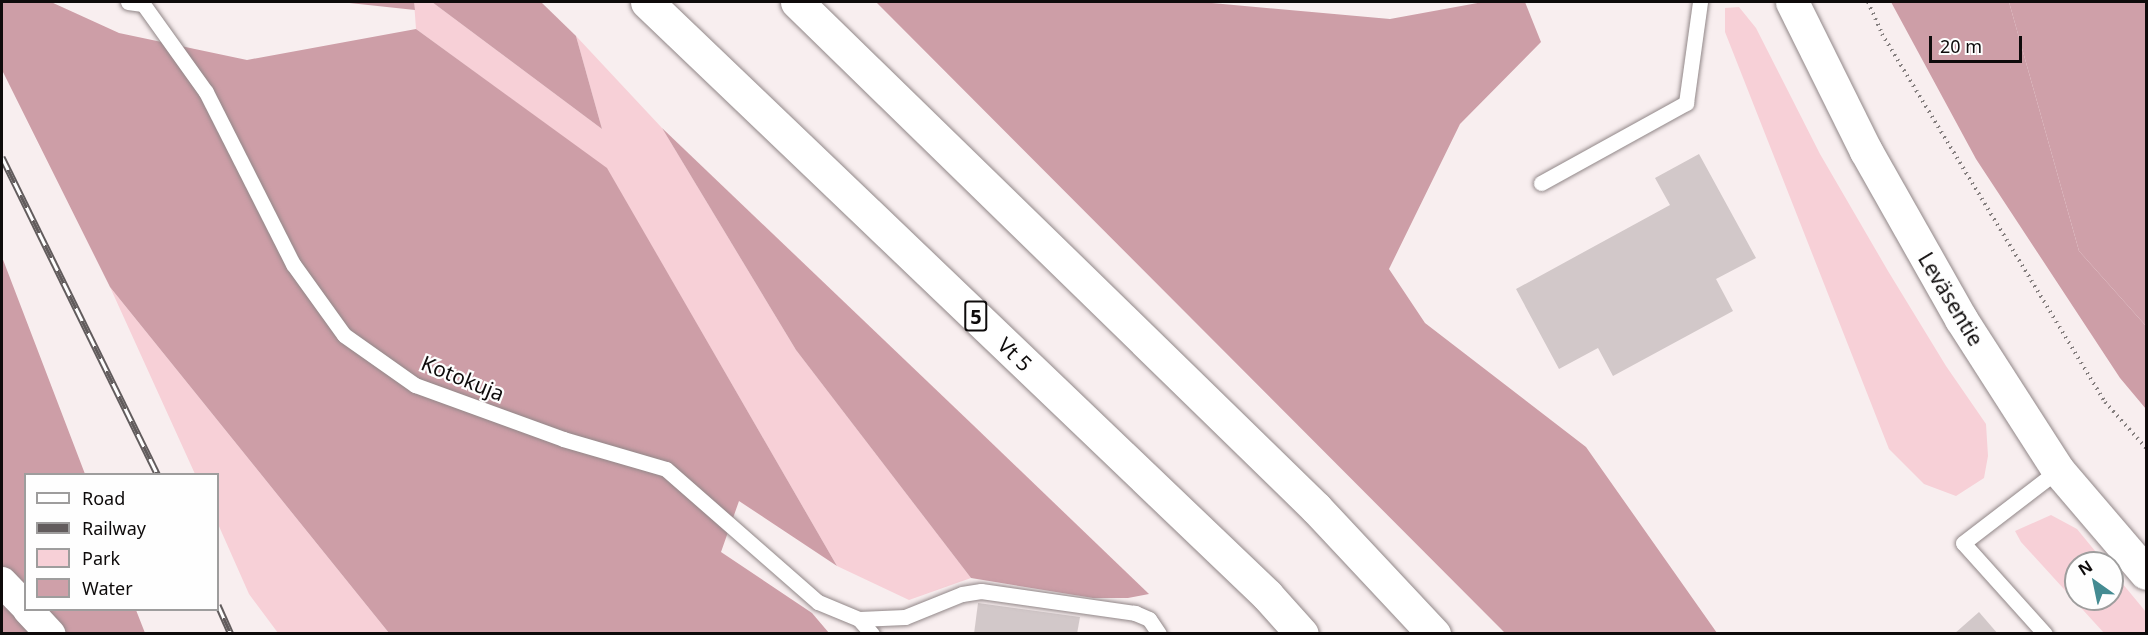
<!DOCTYPE html>
<meta charset="utf-8">
<style>
body{margin:0}
#map{position:relative;width:2148px;height:635px;overflow:hidden;background:#f8eeef;font-family:"Noto Sans",sans-serif}
div>[style]{position:absolute}
[style*='--x']{left:calc(var(--x)*1px);top:calc(var(--y)*1px);width:calc(var(--w)*1px);rotate:calc(var(--a)*1deg)}
.green>*{inset:0;background:#f7d0d7}
.forest>*{inset:0;background:#cd9ea7}
.water>*{inset:0;background:#cfa0a9}
.building>*{inset:0;background:#d2c8c9}
.path>*{height:4px;margin-top:-2px;transform-origin:0;background:repeating-linear-gradient(90deg,#857f7f 0 1.5px,transparent 0 6px)}
.roads{filter:drop-shadow(0 0 2px #918788) drop-shadow(0 0 2px #918788)}
.lane>*{height:15px;margin:-7.5px;padding:0 7.5px;transform-origin:7.5px;border-radius:7.5px;background:#fff}
.street>*{height:30px;margin:-15px;padding:0 15px;transform-origin:15px;border-radius:15px;background:#fff}
.secondary>*{height:33px;margin:-16.5px;padding:0 16.5px;transform-origin:16.5px;border-radius:16.5px;background:#fff}
.highway>*{height:33px;margin:-16.5px;padding:0 16.5px;transform-origin:16.5px;border-radius:16.5px;background:#fff}
.rail>*{height:7px;margin-top:-3.5px;transform-origin:0;background:repeating-linear-gradient(90deg,#fefefe 0 14px,#625c5d 0 28px);box-sizing:border-box;border-block:2px solid #625c5d}
span{translate:-50% -50%;white-space:nowrap;text-align:center;line-height:1.15;-webkit-text-stroke:4.5px #fefefe;paint-order:stroke}
.shield-label span{padding:2px 4px;background:#fefefe;border:2px solid;border-radius:4px;-webkit-text-stroke-width:0}
.shield-label{font-size:20px;color:#0e0b0b;font-weight:700}
.street-label{font-size:21px;color:#0e0b0b}
.frame{position:absolute;inset:0;border:3px solid #0e0b0b;pointer-events:none}
.legend{position:absolute;left:24px;top:473px;width:195px;height:138px;box-sizing:border-box;background:#fefefe;border:2px solid #9e9d9d;margin:0;padding:8px 10px;list-style:none;font-size:18px;color:#0e0b0b}
.legend li{display:flex;align-items:center;gap:12px;height:30px}
.legend b{width:30px;border:2px solid #9e9d9d}
.north{position:absolute;left:2064px;top:551px;width:60px;height:60px;box-sizing:border-box;background:#fefefe;border:2px solid #9e9d9d;border-radius:50%;rotate:327deg;font-size:16px;font-weight:700;line-height:24px;text-align:center;color:#0e0b0b}
.north::after{content:'';display:block;margin:auto;width:21px;height:27px;background:#448b92;clip-path:polygon(50% 0,100% 100%,50% 72%,0 100%)}
.scale{position:absolute;left:1929px;top:36px;width:93px;height:27px;box-sizing:border-box;border:3px solid #0e0b0b;border-top:0;padding-left:8px;font-size:18px;line-height:21px;white-space:nowrap;color:#0e0b0b;-webkit-text-stroke:4px #fefefe;paint-order:stroke}
</style>
<div id="map">
<div class="green">
<i style="clip-path:polygon(414px 2px,432px 2px,602px 129px,576px 36px,662px 128px,796px 350px,971px 578px,909px 600px,837px 566px,607px 169px,416px 29px)"></i>
<i style="clip-path:polygon(1739px 7px,1756px 28px,1820px 154px,1888px 271px,1946px 366px,1986px 424px,1988px 456px,1984px 478px,1956px 496px,1924px 484px,1889px 449px,1725px 32px,1725px 8px)"></i>
<i style="clip-path:polygon(110px 287px,389px 633px,278px 633px,249px 594px,218px 524px,218px 474px,195px 474px)"></i>
<i style="clip-path:polygon(2051px 515px,2077px 529px,2105px 563px,2076px 563px,2076px 599px,2112px 599px,2112px 571px,2146px 612px,2146px 633px,2104px 633px,2021px 542px,2015px 531px)"></i>
</div>
<div class="forest">
<i style="clip-path:polygon(2px 2px,51px 2px,119px 33px,247px 60px,416px 29px,607px 168px,837px 566px,739px 501px,721px 552px,812px 613px,829px 633px,389px 633px,110px 287px,2px 70px)"></i>
<i style="clip-path:polygon(340px 2px,414px 2px,415px 10px)"></i>
<i style="clip-path:polygon(432px 2px,541px 2px,576px 36px,602px 129px)"></i>
<i style="clip-path:polygon(876px 2px,1201px 2px,1390px 19px,1483px 2px,1525px 2px,1541px 42px,1460px 124px,1389px 269px,1425px 323px,1586px 447px,1717px 633px,1505px 633px)"></i>
<i style="clip-path:polygon(1891px 2px,2009px 2px,2079px 251px,2146px 326px,2146px 409px,2120px 378px,1976px 159px)"></i>
<i style="clip-path:polygon(662px 128px,973px 425px,1149px 594px,1128px 598px,1093px 598px,971px 578px,796px 350px)"></i>
<i style="clip-path:polygon(2px 257px,85px 474px,26px 474px,26px 610px,136px 610px,145px 633px,2px 633px)"></i>
</div>
<div class="water">
<i style="clip-path:polygon(2009px 2px,2146px 2px,2146px 326px,2079px 251px)"></i>
</div>
<div class="building">
<i style="clip-path:polygon(1699px 154px,1756px 258px,1716px 279px,1733px 311px,1613px 376px,1598px 348px,1559px 369px,1516px 289px,1670px 205px,1655px 178px)"></i>
<i style="clip-path:polygon(978px 603px,1080px 617px,1077px 634px,974px 634px)"></i>
<i style="clip-path:polygon(1979px 612px,1998px 634px,1954px 634px)"></i>
</div>
<div class="path">
<i style="--x:1868;--y:2;--w:35;--a:66"></i>
<i style="--x:1882;--y:34;--w:430;--a:58.8"></i>
<i style="--x:2105;--y:402;--w:62;--a:48.3"></i>
</div>
<div class="roads">
<div class="lane">
<i style="--x:128;--y:2;--w:15;--a:8"></i>
<i style="--x:143;--y:4;--w:108;--a:54.4"></i>
<i style="--x:206;--y:92;--w:193;--a:63.2"></i>
<i style="--x:293;--y:264;--w:87;--a:54.3"></i>
<i style="--x:344;--y:335;--w:87;--a:35.2"></i>
<i style="--x:415;--y:385;--w:158;--a:20"></i>
<i style="--x:563;--y:439;--w:107;--a:16.2"></i>
<i style="--x:666;--y:469;--w:202;--a:41.2"></i>
<i style="--x:818;--y:602;--w:44;--a:22.5"></i>
<i style="--x:859;--y:619;--w:20;--a:49"></i>
<i style="--x:1541;--y:183;--w:166;--a:-28.9"></i>
<i style="--x:1686;--y:103;--w:102;--a:-82.1"></i>
<i style="--x:859;--y:619;--w:46;--a:-2.5"></i>
<i style="--x:905;--y:617;--w:61;--a:-22"></i>
<i style="--x:962;--y:594;--w:19;--a:-9"></i>
<i style="--x:981;--y:591;--w:156;--a:8.1"></i>
<i style="--x:1135;--y:613;--w:15;--a:23"></i>
<i style="--x:1149;--y:619;--w:18;--a:56"></i>
<i style="--x:2045;--y:634;--w:122;--a:-132"></i>
<i style="--x:1963;--y:543;--w:120;--a:-37.5"></i>
</div>
<div class="street">
<i style="--x:2;--y:582;--w:35;--a:46"></i>
<i style="--x:28;--y:610;--w:33;--a:47"></i>
</div>
<div class="secondary">
<i style="--x:1792;--y:2;--w:166;--a:63.6"></i>
<i style="--x:1866;--y:151;--w:193;--a:60.5"></i>
<i style="--x:1961;--y:319;--w:179;--a:57.3"></i>
<i style="--x:2058;--y:470;--w:135;--a:49.5"></i>
</div>
<div class="highway">
<i style="--x:647;--y:2;--w:858;--a:43.72"></i>
<i style="--x:1267;--y:595;--w:52;--a:48.1"></i>
<i style="--x:797;--y:2;--w:725;--a:44.27"></i>
<i style="--x:1316;--y:508;--w:173;--a:46.9"></i>
</div>
</div>
<div class="rail">
<i style="--x:2;--y:157;--w:353;--a:63.9"></i>
<i style="--x:218;--y:605;--w:32;--a:66"></i>
</div>
<div class="shield-label">
<span style="left:976px;top:316px">5</span>
</div>
<div class="street-label">
<span style="left:1951px;top:299px;rotate:59deg">Leväsentie</span>
<span style="left:1015px;top:354px;rotate:44deg">Vt 5</span>
<span style="left:463px;top:378px;rotate:22deg">Kotokuja</span>
</div>
<div class="frame"></div>
<ul class="legend">
<li><b style="height:8px;background:#fff"></b>Road</li>
<li><b style="height:8px;background:#625c5d"></b>Railway</li>
<li><b style="height:16px;background:#f7d0d7"></b>Park</li>
<li><b style="height:16px;background:#cfa0a9"></b>Water</li>
</ul>
<div class="north">N</div>
<div class="scale">20 m</div>
</div>
